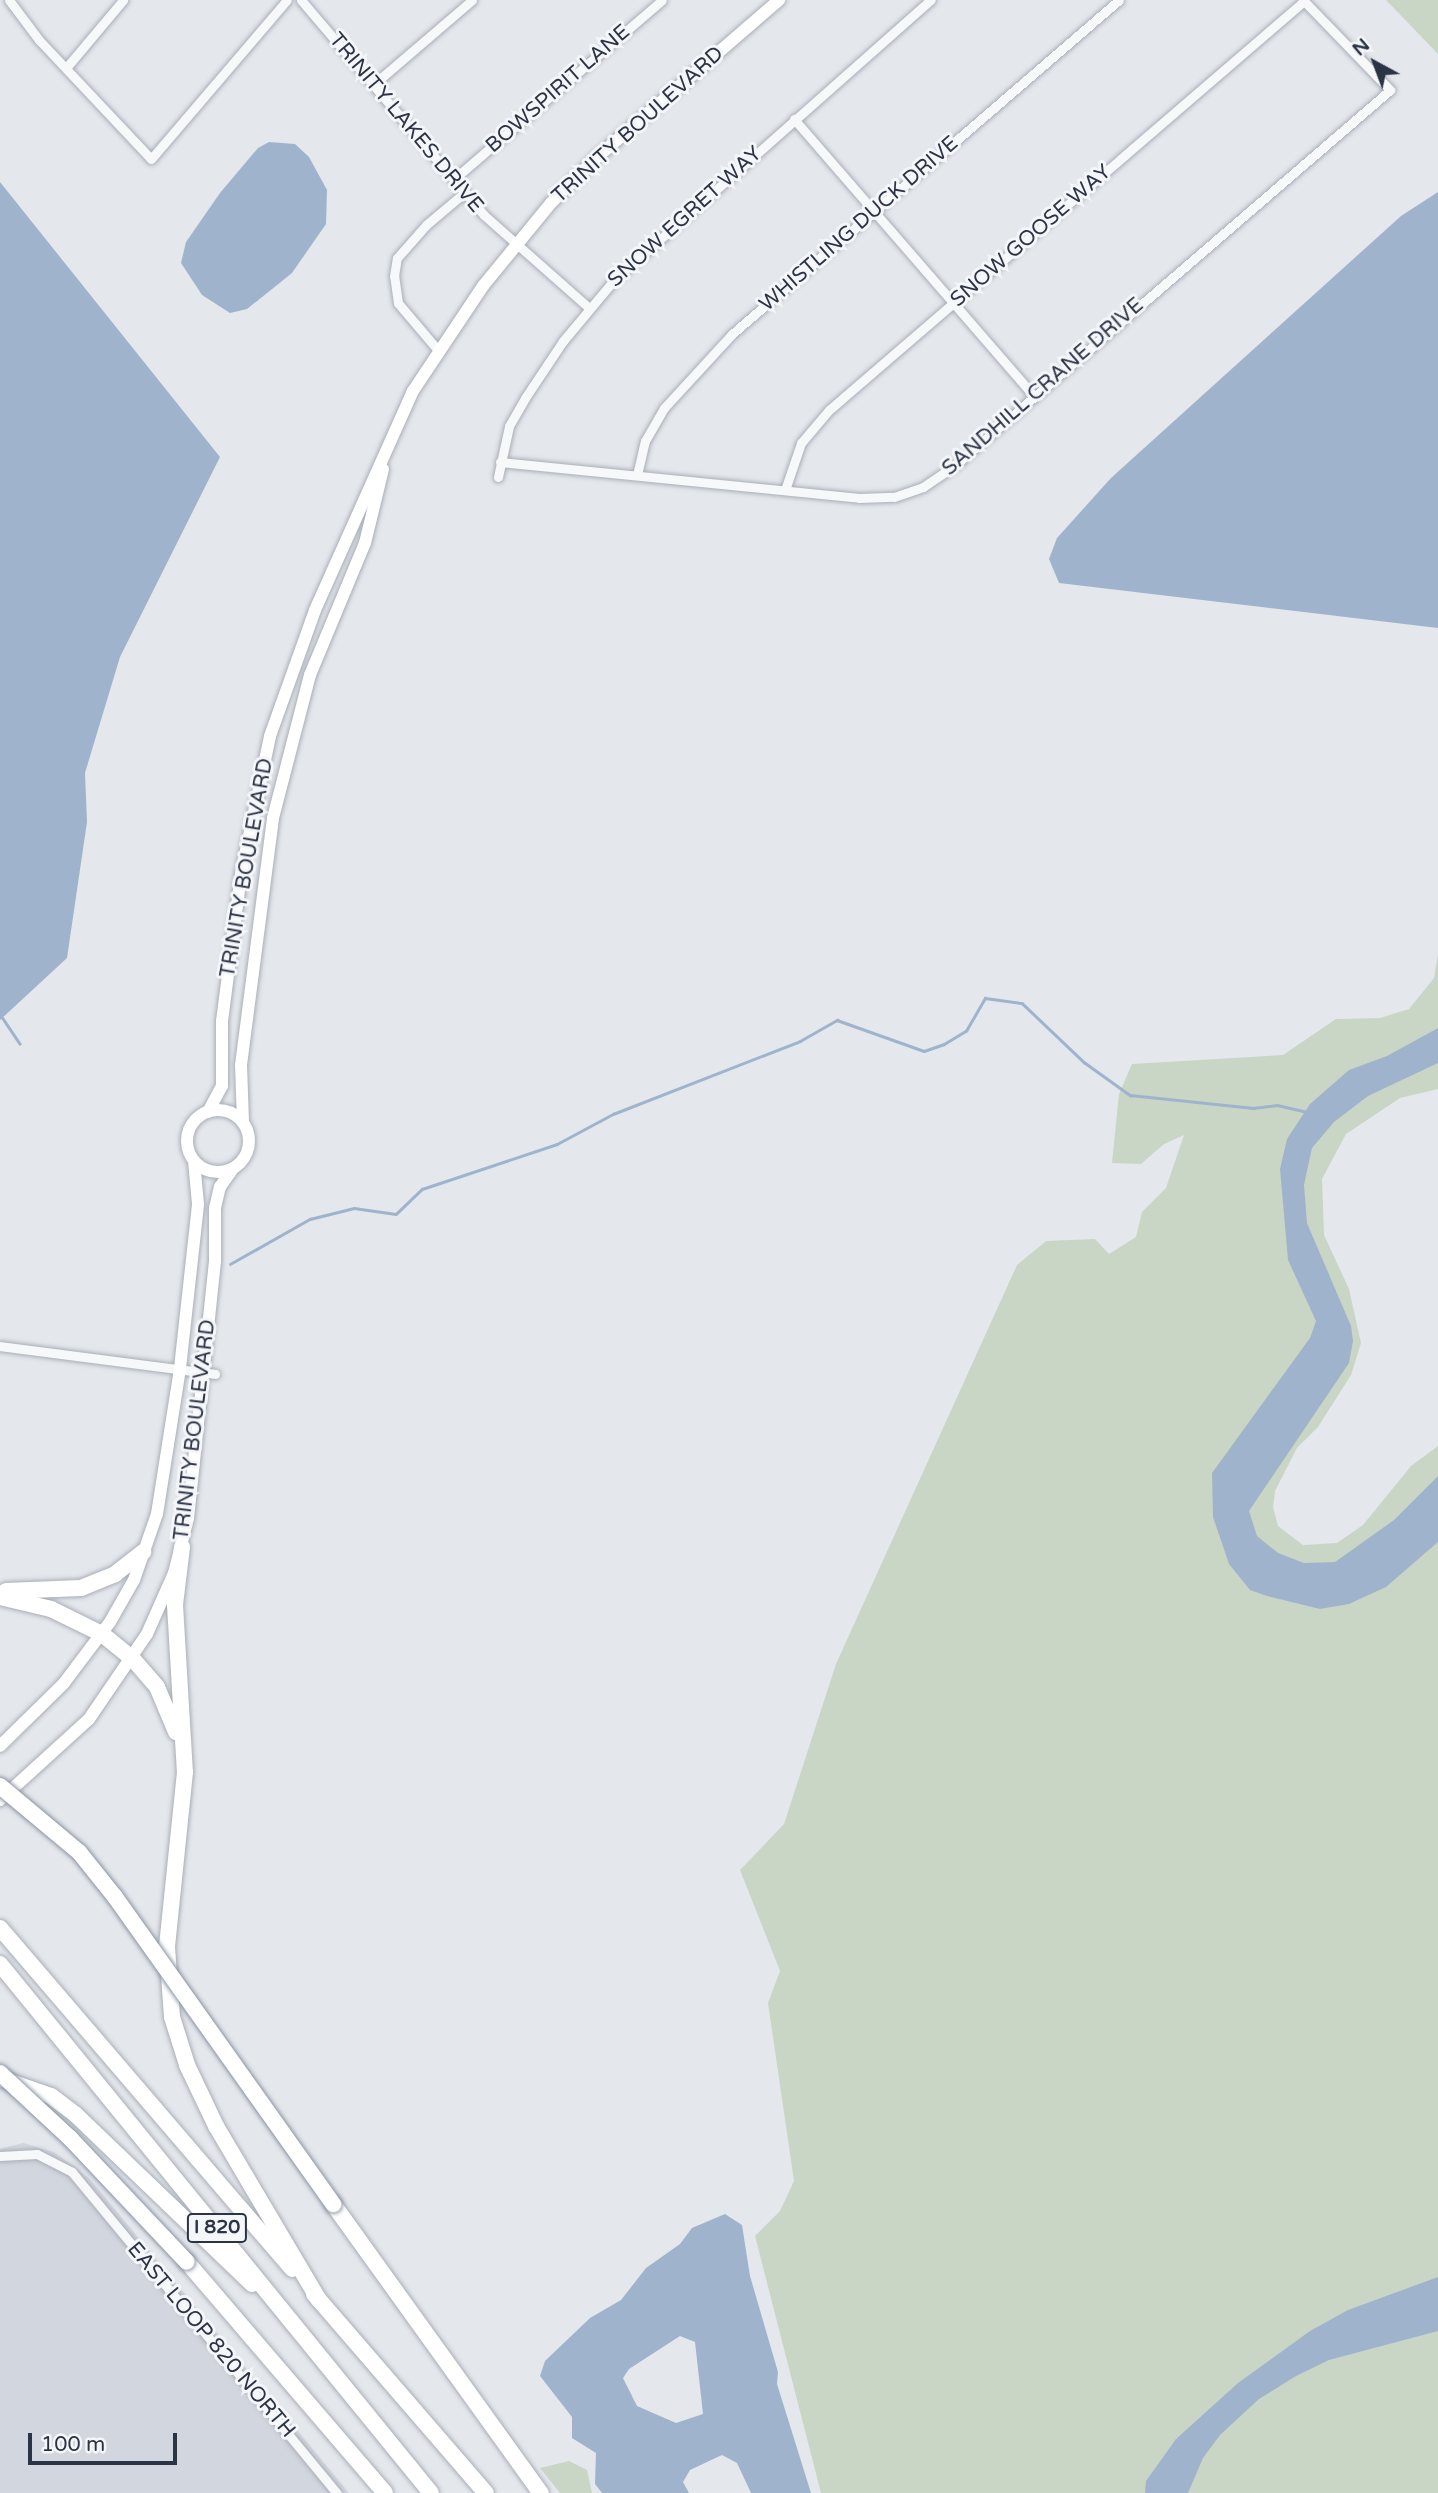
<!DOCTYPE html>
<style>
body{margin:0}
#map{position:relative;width:1438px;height:2493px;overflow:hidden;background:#e4e7ec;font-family:"Varela Round",sans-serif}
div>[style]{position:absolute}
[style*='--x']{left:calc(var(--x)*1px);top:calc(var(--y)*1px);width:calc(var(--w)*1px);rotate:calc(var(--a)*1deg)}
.built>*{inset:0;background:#d2d6de}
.green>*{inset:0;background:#c9d6c5}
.water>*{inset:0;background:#9fb4cc}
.stream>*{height:2.5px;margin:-1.25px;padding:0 1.25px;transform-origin:1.25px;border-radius:1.25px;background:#9fb4cc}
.roads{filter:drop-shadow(0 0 2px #a9aeb7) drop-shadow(0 0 2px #a9aeb7)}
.minor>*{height:9px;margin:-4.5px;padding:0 4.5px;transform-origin:4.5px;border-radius:4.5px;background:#f7f8fa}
.secondary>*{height:12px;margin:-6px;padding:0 6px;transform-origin:6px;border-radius:6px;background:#fff}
.secondary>.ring{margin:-6px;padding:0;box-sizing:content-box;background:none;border:12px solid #fff;border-radius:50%}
.motorway>*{height:16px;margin:-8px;padding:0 8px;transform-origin:8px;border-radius:8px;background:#fff}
.bridges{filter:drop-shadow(0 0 2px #8b94a3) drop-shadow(0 0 2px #8b94a3)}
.motorway-bridge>*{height:16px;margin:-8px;padding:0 8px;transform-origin:8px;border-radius:8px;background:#fff}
span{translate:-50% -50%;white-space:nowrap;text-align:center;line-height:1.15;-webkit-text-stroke:6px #f4f6f9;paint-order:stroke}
.shield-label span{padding:2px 5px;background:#f4f6f9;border:2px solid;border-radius:5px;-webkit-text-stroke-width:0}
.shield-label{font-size:19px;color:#2b3445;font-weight:700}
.street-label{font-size:21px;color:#2b3445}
.north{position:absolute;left:1340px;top:28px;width:70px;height:70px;-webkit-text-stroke:5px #f4f6f9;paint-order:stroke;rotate:319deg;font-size:19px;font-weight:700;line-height:28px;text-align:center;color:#2b3445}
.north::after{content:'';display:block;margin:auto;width:24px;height:32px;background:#2b3445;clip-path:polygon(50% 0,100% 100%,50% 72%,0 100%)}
.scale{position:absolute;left:28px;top:2433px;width:149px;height:32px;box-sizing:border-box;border:4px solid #2b3445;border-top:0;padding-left:9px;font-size:21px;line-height:24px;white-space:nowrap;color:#2b3445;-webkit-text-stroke:5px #f4f6f9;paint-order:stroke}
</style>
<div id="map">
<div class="built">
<i style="clip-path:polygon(23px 2143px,54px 2152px,89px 2178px,349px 2493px,0 2493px,0 2149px)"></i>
</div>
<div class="green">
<i style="clip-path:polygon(1386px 0,1438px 0,1438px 54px)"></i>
<i style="clip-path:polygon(1438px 954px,1438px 1089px,1400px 1098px,1346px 1134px,1322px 1179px,1324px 1235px,1349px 1289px,1361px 1343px,1351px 1375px,1318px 1427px,1297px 1448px,1275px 1491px,1273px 1507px,1278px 1526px,1303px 1545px,1337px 1543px,1363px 1525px,1411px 1466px,1438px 1446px,1438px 2493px,821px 2493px,755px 2236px,780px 2211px,794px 2181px,768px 2003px,780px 1971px,740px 1870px,784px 1824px,836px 1664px,1017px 1265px,1046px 1241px,1095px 1239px,1109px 1254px,1136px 1237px,1142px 1212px,1166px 1188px,1184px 1135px,1164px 1144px,1141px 1164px,1112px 1163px,1119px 1094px,1132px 1064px,1283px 1055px,1336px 1019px,1380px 1018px,1409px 1009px,1434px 978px)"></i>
<i style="clip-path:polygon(569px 2461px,587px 2470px,592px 2493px,560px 2493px,540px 2468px)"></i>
</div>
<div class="water">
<i style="clip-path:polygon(269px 142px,295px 144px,309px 157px,327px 190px,326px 224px,292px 273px,247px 309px,230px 313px,202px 295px,181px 263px,186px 242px,220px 193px,258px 148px)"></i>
<i style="clip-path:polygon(0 182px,220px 457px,120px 657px,85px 773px,87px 822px,67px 958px,0 1020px)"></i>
<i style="clip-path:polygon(1438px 192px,1438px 628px,1059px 583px,1049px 559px,1057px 538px,1111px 478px,1401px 216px)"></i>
<i style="clip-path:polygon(1438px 1028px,1438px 1063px,1368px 1096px,1334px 1122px,1312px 1148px,1304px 1185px,1307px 1223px,1351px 1326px,1353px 1341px,1349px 1363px,1249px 1511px,1257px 1536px,1278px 1553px,1304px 1563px,1335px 1562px,1394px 1520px,1438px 1476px,1438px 1542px,1386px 1587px,1349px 1604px,1320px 1609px,1267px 1596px,1250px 1590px,1229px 1564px,1213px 1517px,1212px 1473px,1310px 1338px,1316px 1321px,1288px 1260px,1280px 1169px,1287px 1139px,1310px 1104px,1349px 1070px,1387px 1056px)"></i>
<i style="clip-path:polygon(evenodd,725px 2214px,742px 2225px,750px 2276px,778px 2372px,777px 2384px,811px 2493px,751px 2493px,737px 2463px,722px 2455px,690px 2470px,683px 2482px,689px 2493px,602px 2493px,595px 2484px,596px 2453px,572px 2438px,572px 2417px,540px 2376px,545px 2361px,590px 2318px,621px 2300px,646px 2268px,680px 2244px,692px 2228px,725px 2214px,680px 2336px,695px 2342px,703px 2414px,676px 2423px,637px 2406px,623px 2378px,629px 2369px,680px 2336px)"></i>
<i style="clip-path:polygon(1438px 2277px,1438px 2331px,1329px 2360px,1296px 2376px,1259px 2399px,1220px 2435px,1203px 2458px,1188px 2493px,1145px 2493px,1146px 2481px,1176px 2439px,1238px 2383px,1310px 2331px,1348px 2310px)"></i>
</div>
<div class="stream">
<i style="--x:2;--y:1017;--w:32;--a:56"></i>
<i style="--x:230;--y:1264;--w:92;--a:-29.4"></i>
<i style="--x:310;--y:1219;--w:45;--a:-14"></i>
<i style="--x:354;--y:1208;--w:42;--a:8.1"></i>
<i style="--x:396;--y:1214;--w:36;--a:-44"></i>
<i style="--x:422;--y:1189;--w:142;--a:-18.4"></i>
<i style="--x:557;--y:1144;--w:64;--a:-28.2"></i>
<i style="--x:613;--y:1114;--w:201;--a:-21.3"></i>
<i style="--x:800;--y:1041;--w:43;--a:-29.6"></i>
<i style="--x:837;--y:1020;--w:92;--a:19.6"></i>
<i style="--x:924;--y:1051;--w:21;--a:-19"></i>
<i style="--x:944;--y:1044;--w:26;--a:-31"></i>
<i style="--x:966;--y:1031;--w:38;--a:-60"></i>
<i style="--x:985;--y:998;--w:37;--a:8"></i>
<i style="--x:1022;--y:1003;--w:86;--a:43.6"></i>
<i style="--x:1084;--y:1062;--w:57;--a:35.7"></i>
<i style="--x:1130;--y:1095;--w:124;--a:6"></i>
<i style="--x:1253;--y:1108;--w:24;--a:-7"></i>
<i style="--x:1277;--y:1105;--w:32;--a:13"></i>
</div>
<div class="roads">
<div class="minor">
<i style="--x:9;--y:0;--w:50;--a:53.1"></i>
<i style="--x:39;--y:40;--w:163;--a:46.7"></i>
<i style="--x:151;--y:159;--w:209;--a:-49.5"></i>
<i style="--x:301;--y:0;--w:282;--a:49.6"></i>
<i style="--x:484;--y:215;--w:140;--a:41.5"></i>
<i style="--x:66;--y:68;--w:89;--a:-50"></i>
<i style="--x:374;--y:84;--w:129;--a:-40.6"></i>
<i style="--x:794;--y:119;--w:367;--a:49.1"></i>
<i style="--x:454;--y:179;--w:274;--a:-40.7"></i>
<i style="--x:437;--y:349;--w:60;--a:-130.3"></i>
<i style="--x:398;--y:303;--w:27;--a:-98"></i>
<i style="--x:394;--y:276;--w:18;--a:-81"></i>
<i style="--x:397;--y:258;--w:44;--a:-48.7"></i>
<i style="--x:426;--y:225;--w:51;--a:-40.2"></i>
<i style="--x:500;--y:462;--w:361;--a:5.7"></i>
<i style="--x:859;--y:498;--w:35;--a:-2"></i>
<i style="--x:894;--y:497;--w:31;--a:-19"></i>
<i style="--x:923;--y:487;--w:37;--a:-34"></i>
<i style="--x:954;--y:466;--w:576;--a:-40.77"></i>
<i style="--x:1390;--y:90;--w:125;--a:-134"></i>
<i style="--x:637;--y:475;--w:35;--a:-77"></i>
<i style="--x:645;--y:441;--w:38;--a:-60"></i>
<i style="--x:664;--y:408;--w:100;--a:-47.4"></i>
<i style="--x:732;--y:334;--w:511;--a:-40.8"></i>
<i style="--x:498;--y:477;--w:52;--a:-77.8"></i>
<i style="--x:509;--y:426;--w:32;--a:-60"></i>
<i style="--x:525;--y:398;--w:69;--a:-56.3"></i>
<i style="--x:563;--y:341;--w:80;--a:-50.1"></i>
<i style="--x:614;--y:280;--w:423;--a:-41.5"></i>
<i style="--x:785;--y:490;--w:50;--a:-71.2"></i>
<i style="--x:801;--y:443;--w:43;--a:-49.7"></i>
<i style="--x:829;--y:410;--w:627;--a:-40.73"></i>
<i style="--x:0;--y:1346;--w:217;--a:7.4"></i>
<i style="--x:0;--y:2156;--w:37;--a:-3"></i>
<i style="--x:37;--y:2154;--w:39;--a:27"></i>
<i style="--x:72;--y:2172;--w:416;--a:50.5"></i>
</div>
<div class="secondary">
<i class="ring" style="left:187px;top:1110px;width:50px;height:50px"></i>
<i style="--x:208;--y:1112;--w:30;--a:-62"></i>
<i style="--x:222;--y:1086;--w:65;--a:-90"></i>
<i style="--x:222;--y:1021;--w:148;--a:-82.6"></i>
<i style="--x:241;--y:874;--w:141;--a:-78.1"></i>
<i style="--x:270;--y:736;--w:134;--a:-70.3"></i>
<i style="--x:315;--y:610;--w:240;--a:-65.9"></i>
<i style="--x:413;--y:391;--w:126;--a:-56.3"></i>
<i style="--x:483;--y:286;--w:107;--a:-50.7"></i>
<i style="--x:551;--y:203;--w:64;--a:-45"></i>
<i style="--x:596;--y:158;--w:242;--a:-40.8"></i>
<i style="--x:243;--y:1122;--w:57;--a:-92"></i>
<i style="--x:241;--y:1065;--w:249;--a:-82.6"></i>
<i style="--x:273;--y:818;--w:148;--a:-75.5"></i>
<i style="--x:310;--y:675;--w:143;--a:-67.4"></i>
<i style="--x:365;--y:543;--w:76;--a:-76.3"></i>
<i style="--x:0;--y:1746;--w:90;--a:-44.5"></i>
<i style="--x:64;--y:1683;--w:76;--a:-53"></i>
<i style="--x:110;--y:1622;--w:48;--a:-60.3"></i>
<i style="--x:134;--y:1580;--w:70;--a:-70.8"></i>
<i style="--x:157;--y:1514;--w:148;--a:-81"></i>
<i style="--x:180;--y:1368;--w:165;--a:-83.7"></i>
<i style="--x:198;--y:1204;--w:43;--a:-95.3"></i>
<i style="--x:0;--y:1800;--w:120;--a:-42.3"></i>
<i style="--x:89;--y:1719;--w:103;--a:-55.7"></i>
<i style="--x:147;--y:1634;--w:67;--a:-66.1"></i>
<i style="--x:174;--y:1573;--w:57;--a:-75.7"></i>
<i style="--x:188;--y:1518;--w:258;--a:-84"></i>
<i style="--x:215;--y:1261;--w:53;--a:-90"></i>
<i style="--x:215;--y:1208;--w:22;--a:-77"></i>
<i style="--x:220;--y:1187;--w:21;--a:-55"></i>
</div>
<div class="motorway">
<i style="--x:182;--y:1547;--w:58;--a:96.9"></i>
<i style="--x:175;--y:1605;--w:167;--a:86.6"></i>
<i style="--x:185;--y:1772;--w:176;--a:95.9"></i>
<i style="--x:167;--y:1947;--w:70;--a:85.9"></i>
<i style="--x:172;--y:2017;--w:50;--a:72.6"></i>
<i style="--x:187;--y:2065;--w:68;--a:64.6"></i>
<i style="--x:216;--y:2126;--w:202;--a:59.4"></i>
<i style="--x:6;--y:1591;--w:75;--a:-2.3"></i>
<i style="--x:81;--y:1588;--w:37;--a:-22"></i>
<i style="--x:115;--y:1574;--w:36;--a:-38"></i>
<i style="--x:0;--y:1597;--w:52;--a:13.2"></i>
<i style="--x:51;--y:1609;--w:57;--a:26.1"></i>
<i style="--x:102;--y:1634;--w:38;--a:39"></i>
<i style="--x:132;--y:1658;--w:38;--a:49"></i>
<i style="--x:157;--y:1687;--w:49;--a:67.1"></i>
<i style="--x:0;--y:1928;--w:449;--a:49.4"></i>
<i style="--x:0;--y:1964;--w:682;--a:50.83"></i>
<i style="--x:2;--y:2079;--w:52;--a:19.1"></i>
<i style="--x:51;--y:2096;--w:31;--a:37"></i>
<i style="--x:76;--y:2115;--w:244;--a:43.8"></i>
<i style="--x:333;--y:2204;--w:356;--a:54.3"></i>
<i style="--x:187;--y:2262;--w:304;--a:49.4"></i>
<i style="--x:314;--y:2294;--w:263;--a:49.2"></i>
</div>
</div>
<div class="bridges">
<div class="motorway-bridge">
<i style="--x:0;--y:1786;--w:103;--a:39.9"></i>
<i style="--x:79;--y:1852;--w:58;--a:51.3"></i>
<i style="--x:115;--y:1897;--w:377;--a:54.6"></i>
<i style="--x:0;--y:2073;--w:96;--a:42.9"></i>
<i style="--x:70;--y:2138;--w:170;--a:46.7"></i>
</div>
</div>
<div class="shield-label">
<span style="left:217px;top:2228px">I 820</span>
</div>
<div class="street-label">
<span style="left:558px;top:89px;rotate:-41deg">BOWSPIRIT LANE</span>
<span style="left:406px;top:123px;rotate:50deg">TRINITY LAKES DRIVE</span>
<span style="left:638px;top:125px;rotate:-42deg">TRINITY BOULEVARD</span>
<span style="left:685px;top:217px;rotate:-42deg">SNOW EGRET WAY</span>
<span style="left:859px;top:224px;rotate:-41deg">WHISTLING DUCK DRIVE</span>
<span style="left:1031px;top:236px;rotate:-41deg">SNOW GOOSE WAY</span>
<span style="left:1043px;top:387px;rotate:-41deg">SANDHILL CRANE DRIVE</span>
<span style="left:247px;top:868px;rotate:-80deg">TRINITY BOULEVARD</span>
<span style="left:195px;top:1430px;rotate:-83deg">TRINITY BOULEVARD</span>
<span style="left:211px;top:2340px;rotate:50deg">EAST LOOP 820 NORTH</span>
</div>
<div class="north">N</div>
<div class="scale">100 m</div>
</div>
